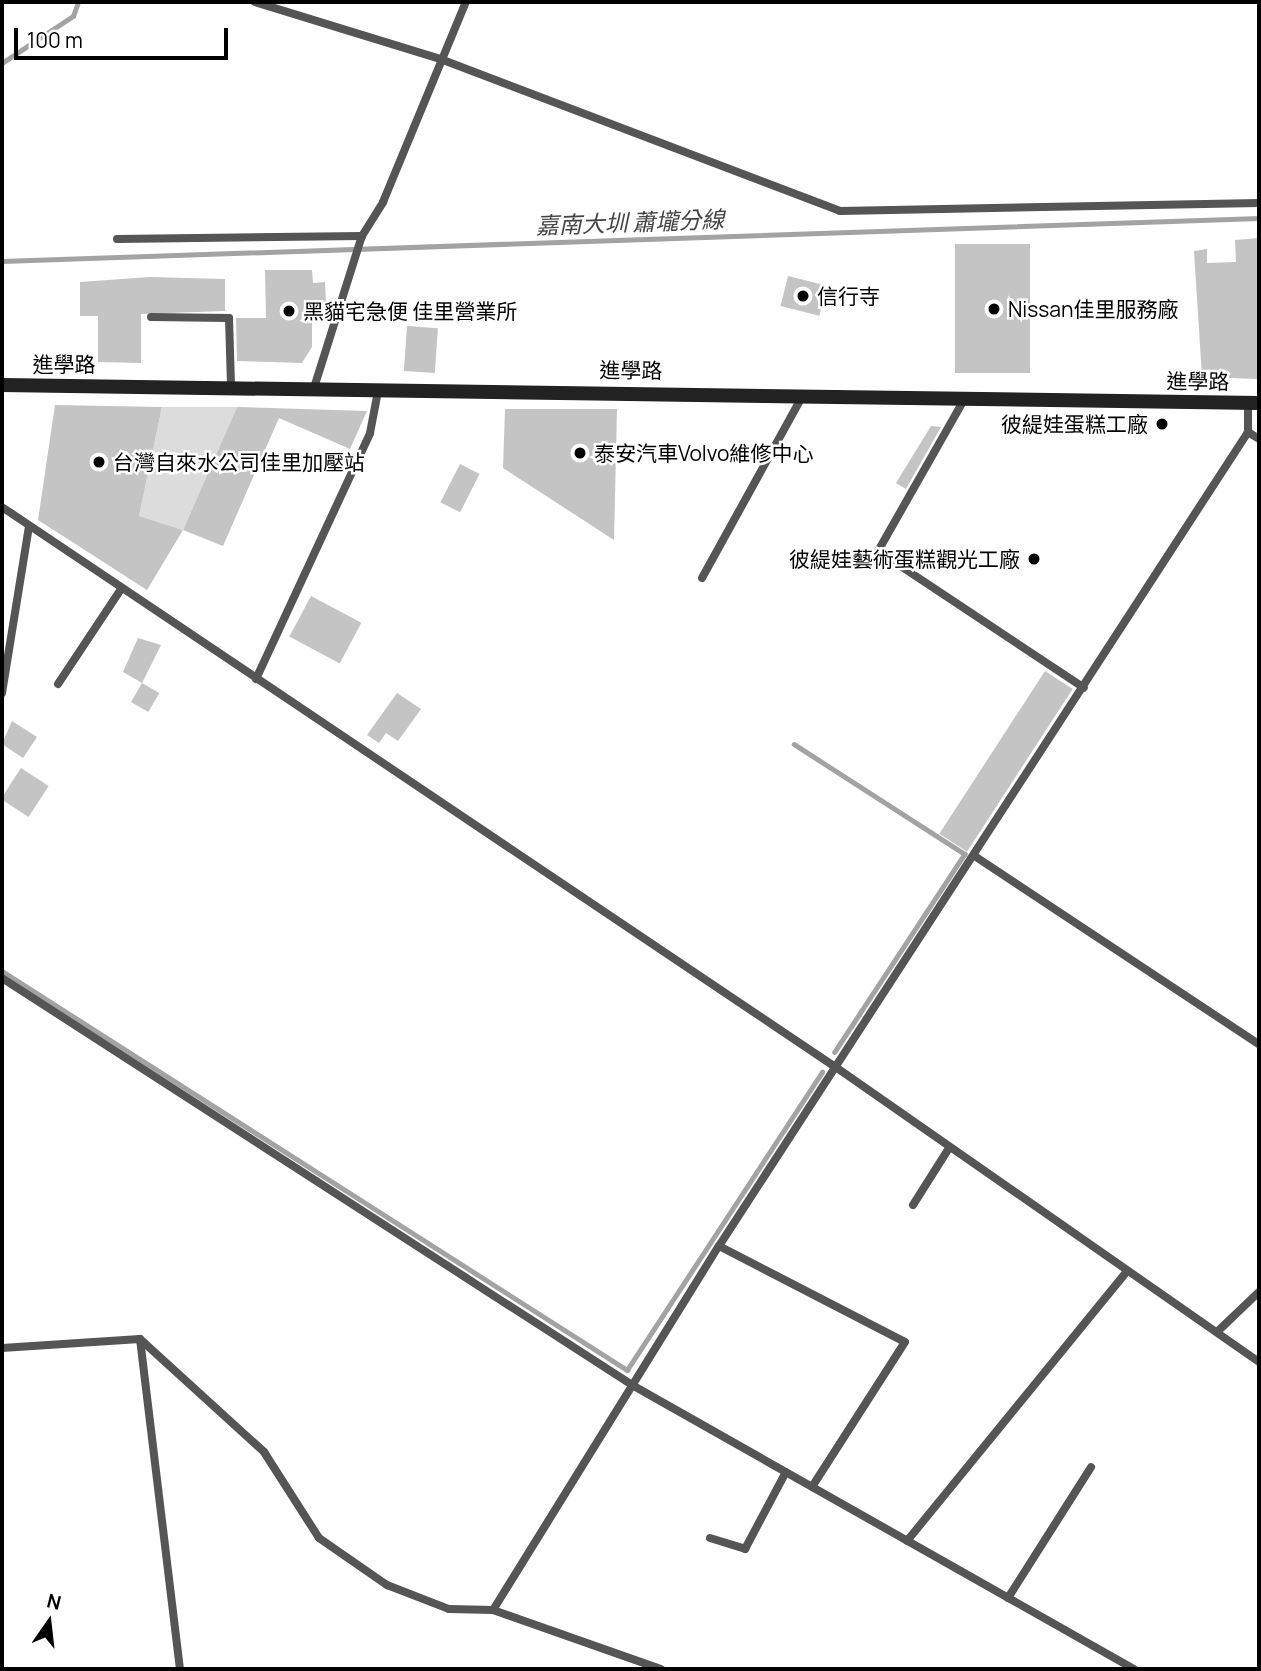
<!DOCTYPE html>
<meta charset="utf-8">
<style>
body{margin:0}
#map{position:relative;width:1261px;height:1671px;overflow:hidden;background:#fff;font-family:Manrope,"Noto Sans TC",sans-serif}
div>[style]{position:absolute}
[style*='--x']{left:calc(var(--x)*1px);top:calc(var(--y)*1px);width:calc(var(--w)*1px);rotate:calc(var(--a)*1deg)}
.green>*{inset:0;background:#dcdcdc}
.stream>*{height:4.5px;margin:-2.25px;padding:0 2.25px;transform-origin:2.25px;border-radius:2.25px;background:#a3a3a3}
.building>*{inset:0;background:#c4c4c4;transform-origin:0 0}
.lane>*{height:8px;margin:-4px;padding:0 4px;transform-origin:4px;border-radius:4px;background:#555}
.secondary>*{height:14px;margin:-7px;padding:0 7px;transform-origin:7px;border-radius:7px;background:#222}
.dots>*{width:19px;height:19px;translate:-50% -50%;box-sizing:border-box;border:4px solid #fff;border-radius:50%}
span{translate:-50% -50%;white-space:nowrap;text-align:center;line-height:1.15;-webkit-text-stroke:5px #fff;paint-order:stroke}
.poi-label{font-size:21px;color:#000}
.left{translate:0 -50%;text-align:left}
.right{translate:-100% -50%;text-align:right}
.street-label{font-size:21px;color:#000}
.water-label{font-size:23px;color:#444;font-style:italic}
.frame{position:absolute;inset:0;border:4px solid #000;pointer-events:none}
.north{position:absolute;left:14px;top:1587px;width:70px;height:70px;-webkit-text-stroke:5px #fff;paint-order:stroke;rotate:14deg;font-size:19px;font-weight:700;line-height:28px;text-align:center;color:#000}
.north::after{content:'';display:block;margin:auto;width:24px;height:32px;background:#000;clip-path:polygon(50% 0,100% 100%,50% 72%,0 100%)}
.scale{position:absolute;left:14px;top:28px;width:214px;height:32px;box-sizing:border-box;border:4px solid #000;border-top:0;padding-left:9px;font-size:21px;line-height:24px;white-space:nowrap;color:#000;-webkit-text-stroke:5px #fff;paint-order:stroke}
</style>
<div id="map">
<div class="green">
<i style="clip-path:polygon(162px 407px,237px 407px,183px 530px,139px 516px)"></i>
</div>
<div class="stream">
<i style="--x:2;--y:63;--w:85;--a:-33.5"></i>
<i style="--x:73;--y:16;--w:15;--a:-70"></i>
<i style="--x:2;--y:261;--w:1258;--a:-1.96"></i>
<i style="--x:794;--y:744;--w:203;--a:32.8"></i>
<i style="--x:965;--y:854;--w:237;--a:123.3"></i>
<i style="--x:2;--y:971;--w:742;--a:32.55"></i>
<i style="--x:627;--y:1370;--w:356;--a:-56.8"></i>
</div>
<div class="building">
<i style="clip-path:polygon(1259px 238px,1259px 379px,1202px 377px,1194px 251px,1207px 249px,1207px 263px,1236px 262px,1235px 240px)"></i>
<i style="left:1030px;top:244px;width:129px;height:75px;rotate:90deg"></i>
<i style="clip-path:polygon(265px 270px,312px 270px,313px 283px,325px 282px,326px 303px,312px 304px,312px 347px,302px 363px,237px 361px,236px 318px,266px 318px)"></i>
<i style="left:788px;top:276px;width:40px;height:31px;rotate:14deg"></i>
<i style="clip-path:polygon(150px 277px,225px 279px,225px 311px,141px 314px,141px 363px,98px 362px,98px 316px,80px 316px,80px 282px)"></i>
<i style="left:407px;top:326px;width:31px;height:45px;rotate:4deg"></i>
<i style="clip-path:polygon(55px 405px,162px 407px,139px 516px,183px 530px,147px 590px,38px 520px)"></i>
<i style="clip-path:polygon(237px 407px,367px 411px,350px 449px,279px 418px,223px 546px,183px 530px)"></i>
<i style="clip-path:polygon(505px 409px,617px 409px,614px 540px,503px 468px)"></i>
<i style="clip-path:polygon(931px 426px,941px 427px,906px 489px,896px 483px)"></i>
<i style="left:460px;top:464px;width:22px;height:43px;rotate:27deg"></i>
<i style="left:311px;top:596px;width:57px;height:46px;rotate:28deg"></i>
<i style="clip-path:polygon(138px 638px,161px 645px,142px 683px,123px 672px)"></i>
<i style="left:1045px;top:671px;width:33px;height:194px;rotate:33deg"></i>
<i style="left:142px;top:683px;width:20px;height:22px;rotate:30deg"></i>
<i style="clip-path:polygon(397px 693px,421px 709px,398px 741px,386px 733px,379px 743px,367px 735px)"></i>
<i style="clip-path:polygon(12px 721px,37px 737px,23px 758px,2px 744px)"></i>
<i style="left:21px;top:768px;width:33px;height:37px;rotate:33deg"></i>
</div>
<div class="lane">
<i style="--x:255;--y:2;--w:197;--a:17.1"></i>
<i style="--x:443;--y:60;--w:425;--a:20.8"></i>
<i style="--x:840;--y:211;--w:419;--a:-1.1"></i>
<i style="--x:117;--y:239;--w:245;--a:-0.7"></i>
<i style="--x:362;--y:236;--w:40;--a:-58"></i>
<i style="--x:383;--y:202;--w:217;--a:-67.5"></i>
<i style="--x:151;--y:317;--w:78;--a:0.7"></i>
<i style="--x:229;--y:318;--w:68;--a:88.3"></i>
<i style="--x:313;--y:391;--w:163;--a:-72.5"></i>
<i style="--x:965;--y:398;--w:176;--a:119.6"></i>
<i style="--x:878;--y:551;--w:247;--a:33.6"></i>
<i style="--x:1248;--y:402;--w:30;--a:90"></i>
<i style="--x:1248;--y:432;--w:13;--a:32"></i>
<i style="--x:2;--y:507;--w:1006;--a:33.9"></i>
<i style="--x:837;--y:1068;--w:514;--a:34.86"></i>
<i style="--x:702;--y:578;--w:207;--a:-61.1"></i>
<i style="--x:256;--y:679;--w:271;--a:-65.1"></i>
<i style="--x:370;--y:433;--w:43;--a:-79.2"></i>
<i style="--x:58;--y:684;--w:114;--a:-56.4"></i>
<i style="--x:2;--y:693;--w:168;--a:-80.8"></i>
<i style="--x:976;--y:857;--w:339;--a:33.5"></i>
<i style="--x:2;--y:978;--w:750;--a:32.86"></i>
<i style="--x:632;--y:1385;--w:577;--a:29.5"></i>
<i style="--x:913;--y:1205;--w:67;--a:-57.7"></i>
<i style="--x:719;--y:1246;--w:209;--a:27.3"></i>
<i style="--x:905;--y:1342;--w:172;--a:122.7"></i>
<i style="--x:1217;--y:1332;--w:58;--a:-43.6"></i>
<i style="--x:140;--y:1339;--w:332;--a:83.1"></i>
<i style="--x:2;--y:1348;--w:138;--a:-3.7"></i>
<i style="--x:140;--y:1339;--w:168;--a:42.3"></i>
<i style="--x:264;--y:1452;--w:102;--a:57.4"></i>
<i style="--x:319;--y:1538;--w:83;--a:34.7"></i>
<i style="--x:387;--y:1585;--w:66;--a:21.2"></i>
<i style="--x:449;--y:1609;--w:44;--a:1.3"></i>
<i style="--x:493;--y:1610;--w:178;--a:19.4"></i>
<i style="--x:710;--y:1538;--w:37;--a:17"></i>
<i style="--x:745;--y:1549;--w:87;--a:-62"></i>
<i style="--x:907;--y:1541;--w:345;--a:-50.8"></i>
<i style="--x:1008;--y:1598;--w:155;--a:-57.6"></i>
<i style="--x:493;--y:1610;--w:428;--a:-58.2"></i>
<i style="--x:719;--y:1246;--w:971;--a:-56.98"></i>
</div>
<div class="secondary">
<i style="--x:2;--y:385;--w:1257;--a:0.82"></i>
</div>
<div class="dots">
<i style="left:803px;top:296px;background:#000"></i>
<i style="left:994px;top:309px;background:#000"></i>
<i style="left:289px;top:311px;background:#000"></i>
<i style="left:1162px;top:424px;background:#000"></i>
<i style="left:580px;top:453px;background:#000"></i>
<i style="left:99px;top:462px;background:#000"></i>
<i style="left:1034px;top:559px;background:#000"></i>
</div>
<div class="poi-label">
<span class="left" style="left:817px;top:296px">信行寺</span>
<span class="left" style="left:1008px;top:309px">Nissan佳里服務廠</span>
<span class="left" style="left:303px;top:311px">黑貓宅急便 佳里營業所</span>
<span class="right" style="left:1148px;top:424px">彼緹娃蛋糕工廠</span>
<span class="left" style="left:594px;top:453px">泰安汽車Volvo維修中心</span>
<span class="left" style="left:113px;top:462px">台灣自來水公司佳里加壓站</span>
<span class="right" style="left:1020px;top:559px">彼緹娃藝術蛋糕觀光工廠</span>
</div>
<div class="street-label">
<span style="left:64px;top:364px">進學路</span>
<span style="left:631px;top:370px;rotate:1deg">進學路</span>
<span style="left:1198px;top:381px;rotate:1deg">進學路</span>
</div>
<div class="water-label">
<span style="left:630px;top:222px;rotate:-2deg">嘉南大圳 蕭壠分線</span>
</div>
<div class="frame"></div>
<div class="north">N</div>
<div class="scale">100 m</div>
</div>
